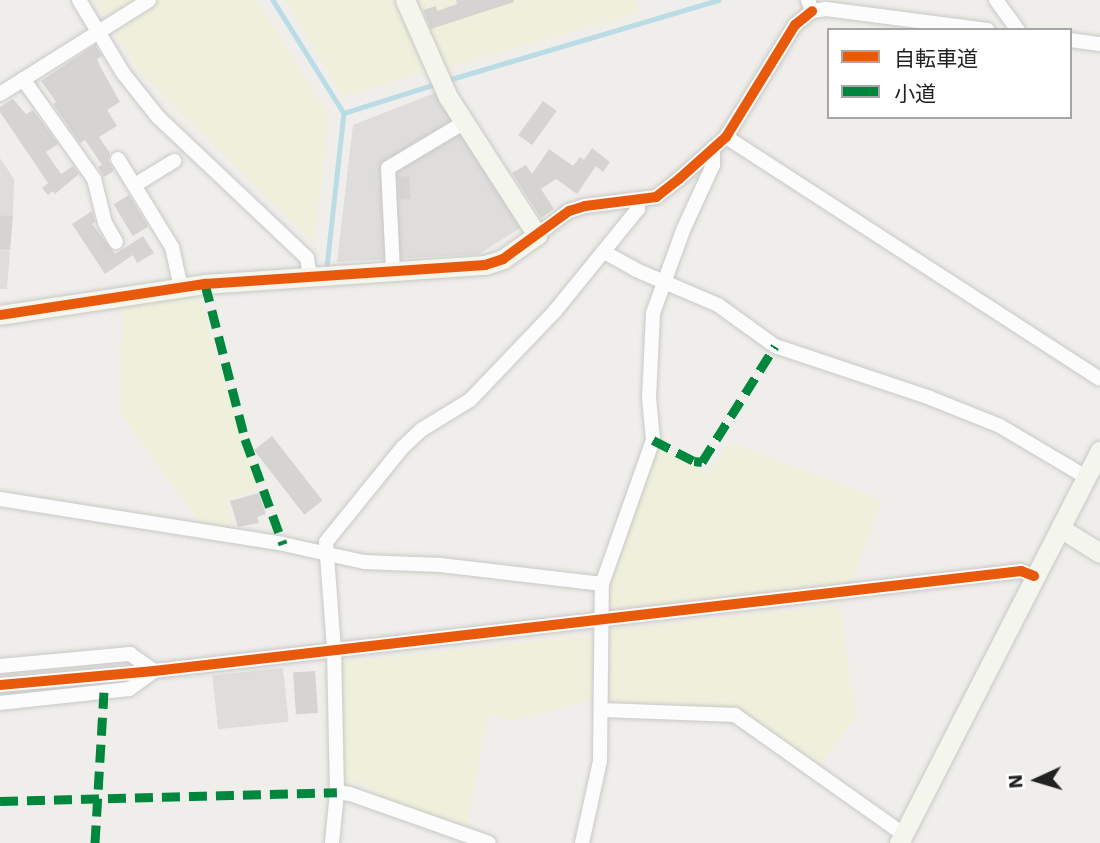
<!DOCTYPE html>
<meta charset="utf-8">
<style>
body{margin:0}
#map{position:relative;width:1100px;height:843px;overflow:hidden;background:#efeeea;font-family:"Work Sans","Noto Sans JP",sans-serif}
div>[style]{position:absolute}
[style*='--x']{left:calc(var(--x)*1px);top:calc(var(--y)*1px);width:calc(var(--w)*1px);rotate:calc(var(--a)*1deg)}
.residential>*{inset:0;background:#dedddb;transform-origin:0 0}
.farmland>*{inset:0;background:#eff0dc}
.stream>*{height:4.5px;margin:-2.25px;padding:0 2.25px;transform-origin:2.25px;border-radius:2.25px;background:#badce5}
.building>*{inset:0;background:#d6d4d1;transform-origin:0 0}
.roads{filter:drop-shadow(0 0 2px #c8c8c6) drop-shadow(0 0 2px #c8c8c6)}
.street>*{height:14px;margin:-7px;padding:0 7px;transform-origin:7px;border-radius:7px;background:#fdfcfc}
.secondary>*{height:19px;margin:-9.5px;padding:0 9.5px;transform-origin:9.5px;border-radius:9.5px;background:#f4f5ec}
.quiet>*{height:9px;margin-top:-4.5px;transform-origin:0;background:repeating-linear-gradient(90deg,#00873e 0 18px,transparent 0 27px)}
.cycleway>*{height:10px;margin:-5px;padding:0 5px;transform-origin:5px;border-radius:5px;background:#e8590c}
span{translate:-50% -50%;white-space:nowrap;text-align:center;line-height:1.15;-webkit-text-stroke:5px #fff;paint-order:stroke}
.legend{position:absolute;left:827px;top:28px;width:245px;height:91px;box-sizing:border-box;background:#fff;border:2px solid #a6a6a6;margin:0;padding:9px 12px;list-style:none;font-size:21px;color:#212121}
.legend li{display:flex;align-items:center;gap:14px;height:35px}
.legend b{width:35px;border:2px solid #a6a6a6}
.north{position:absolute;left:1002px;top:745px;width:70px;height:70px;-webkit-text-stroke:5px #fff;paint-order:stroke;rotate:266deg;font-size:19px;font-weight:700;line-height:28px;text-align:center;color:#212121}
.north::after{content:'';display:block;margin:auto;width:24px;height:32px;background:#212121;clip-path:polygon(50% 0,100% 100%,50% 72%,0 100%)}
</style>
<div id="map">
<div class="residential">
<i style="clip-path:polygon(437px 92px,522px 227px,479px 254px,337px 262px,353px 125px)"></i>
<i style="clip-path:polygon(0 158px,14px 179px,13px 216px,0 215px)"></i>
<i style="clip-path:polygon(0 250px,10px 251px,7px 289px,0 289px)"></i>
<i style="left:283px;top:668px;width:54px;height:71px;rotate:84deg"></i>
</div>
<div class="farmland">
<i style="clip-path:polygon(95px 0,257px 0,329px 116px,314px 244px,139px 71px)"></i>
<i style="clip-path:polygon(285px 0,396px 0,425px 72px,343px 97px)"></i>
<i style="clip-path:polygon(414px 0,636px 0,639px 13px,449px 67px,440px 64px)"></i>
<i style="clip-path:polygon(198px 295px,258px 488px,225px 500px,234px 527px,199px 522px,119px 411px,123px 306px)"></i>
<i style="clip-path:polygon(729px 442px,882px 500px,852px 584px,615px 611px,610px 603px,610px 582px,655px 449px,660px 448px,709px 473px)"></i>
<i style="clip-path:polygon(840px 605px,856px 717px,818px 768px,735px 707px,609px 703px,610px 630px)"></i>
<i style="clip-path:polygon(596px 635px,594px 700px,513px 721px,488px 714px,467px 830px,371px 795px,371px 787px,350px 782px,349px 789px,342px 784px,341px 662px)"></i>
</div>
<div class="stream">
<i style="--x:273;--y:0;--w:133;--a:57.9"></i>
<i style="--x:344;--y:113;--w:154;--a:96.3"></i>
<i style="--x:448;--y:80;--w:282;--a:-16.5"></i>
<i style="--x:344;--y:113;--w:96;--a:-17.5"></i>
</div>
<div class="building">
<i style="clip-path:polygon(456px 0,514px 0,514px 2px,431px 29px,423px 10px,436px 6px,437px 11px,457px 4px)"></i>
<i style="clip-path:polygon(95px 45px,102px 56px,97px 59px,101px 68px,120px 102px,107px 110px,117px 126px,99px 137px,110px 153px,108px 160px,114px 171px,104px 177px,98px 167px,102px 165px,85px 140px,80px 143px,53px 104px,56px 102px,41px 81px)"></i>
<i style="clip-path:polygon(13px 99px,26px 114px,33px 110px,58px 144px,46px 152px,61px 174px,73px 166px,79px 174px,55px 194px,53px 191px,48px 195px,42px 188px,48px 183px,0 112px,0 107px)"></i>
<i style="left:543px;top:101px;width:17px;height:42px;rotate:36deg"></i>
<i style="clip-path:polygon(592px 148px,610px 162px,603px 172px,596px 166px,577px 194px,556px 179px,541px 189px,554px 209px,541px 218px,512px 173px,526px 165px,532px 174px,549px 149px,573px 166px,580px 157px,584px 160px)"></i>
<i style="left:409px;top:176px;width:23px;height:11px;rotate:85deg"></i>
<i style="left:129px;top:195px;width:37px;height:18px;rotate:59deg"></i>
<i style="clip-path:polygon(92px 211px,95px 222px,92px 224px,115px 254px,143px 236px,154px 253px,137px 263px,133px 255px,105px 274px,72px 224px)"></i>
<i style="clip-path:polygon(0 215px,13px 216px,10px 250px,0 250px)"></i>
<i style="left:272px;top:436px;width:82px;height:23px;rotate:52deg"></i>
<i style="clip-path:polygon(259px 493px,266px 514px,257px 517px,259px 523px,238px 527px,230px 501px)"></i>
<i style="left:315px;top:671px;width:42px;height:22px;rotate:86deg"></i>
</div>
<div class="roads">
<div class="street">
<i style="--x:79;--y:0;--w:85;--a:58.9"></i>
<i style="--x:123;--y:73;--w:56;--a:51.5"></i>
<i style="--x:158;--y:117;--w:205;--a:43.4"></i>
<i style="--x:307;--y:258;--w:17;--a:80"></i>
<i style="--x:808;--y:0;--w:12;--a:70"></i>
<i style="--x:812;--y:11;--w:14;--a:-8"></i>
<i style="--x:826;--y:9;--w:163;--a:7.4"></i>
<i style="--x:996;--y:0;--w:37;--a:54"></i>
<i style="--x:1070;--y:40;--w:30;--a:8"></i>
<i style="--x:23;--y:79;--w:123;--a:54.6"></i>
<i style="--x:94;--y:179;--w:45;--a:76"></i>
<i style="--x:105;--y:223;--w:22;--a:60"></i>
<i style="--x:0;--y:94;--w:176;--a:-32.2"></i>
<i style="--x:726;--y:137;--w:445;--a:32.9"></i>
<i style="--x:118;--y:159;--w:103;--a:58.5"></i>
<i style="--x:172;--y:247;--w:42;--a:77.6"></i>
<i style="--x:135;--y:185;--w:46;--a:-31.6"></i>
<i style="--x:537;--y:235;--w:40;--a:-37"></i>
<i style="--x:569;--y:211;--w:17;--a:-17"></i>
<i style="--x:585;--y:206;--w:72;--a:-7.2"></i>
<i style="--x:656;--y:197;--w:29;--a:-38"></i>
<i style="--x:679;--y:179;--w:63;--a:-41.8"></i>
<i style="--x:726;--y:137;--w:132;--a:-58.4"></i>
<i style="--x:795;--y:25;--w:22;--a:-39"></i>
<i style="--x:604;--y:252;--w:37;--a:29"></i>
<i style="--x:636;--y:270;--w:89;--a:23.1"></i>
<i style="--x:718;--y:305;--w:70;--a:35.7"></i>
<i style="--x:775;--y:346;--w:163;--a:18.5"></i>
<i style="--x:930;--y:398;--w:75;--a:21.8"></i>
<i style="--x:1000;--y:426;--w:100;--a:30.7"></i>
<i style="--x:393;--y:270;--w:102;--a:-92.8"></i>
<i style="--x:388;--y:168;--w:90;--a:-30.9"></i>
<i style="--x:0;--y:499;--w:287;--a:9"></i>
<i style="--x:283;--y:544;--w:83;--a:12.5"></i>
<i style="--x:364;--y:562;--w:77;--a:2.2"></i>
<i style="--x:441;--y:565;--w:162;--a:6.7"></i>
<i style="--x:0;--y:666;--w:131;--a:-5.3"></i>
<i style="--x:130;--y:654;--w:29;--a:35"></i>
<i style="--x:154;--y:671;--w:31;--a:144"></i>
<i style="--x:129;--y:689;--w:130;--a:173.8"></i>
<i style="--x:0;--y:685;--w:155;--a:-5.2"></i>
<i style="--x:154;--y:671;--w:873;--a:-6.58"></i>
<i style="--x:1021;--y:571;--w:14;--a:21"></i>
<i style="--x:603;--y:710;--w:132;--a:2.2"></i>
<i style="--x:735;--y:715;--w:206;--a:35.3"></i>
<i style="--x:337;--y:792;--w:13;--a:9"></i>
<i style="--x:350;--y:794;--w:147;--a:19.4"></i>
<i style="--x:332;--y:843;--w:51;--a:-84.4"></i>
<i style="--x:337;--y:792;--w:143;--a:-91.2"></i>
<i style="--x:334;--y:649;--w:107;--a:-94.3"></i>
<i style="--x:326;--y:542;--w:122;--a:-51"></i>
<i style="--x:403;--y:447;--w:25;--a:-43"></i>
<i style="--x:421;--y:430;--w:57;--a:-31.5"></i>
<i style="--x:470;--y:400;--w:123;--a:-46.3"></i>
<i style="--x:555;--y:311;--w:132;--a:-50.9"></i>
<i style="--x:638;--y:209;--w:8;--a:-90"></i>
<i style="--x:582;--y:843;--w:84;--a:-77.6"></i>
<i style="--x:600;--y:761;--w:177;--a:-89.4"></i>
<i style="--x:602;--y:584;--w:153;--a:-70.5"></i>
<i style="--x:653;--y:440;--w:42;--a:-95.4"></i>
<i style="--x:649;--y:398;--w:85;--a:-87.3"></i>
<i style="--x:653;--y:313;--w:90;--a:-70"></i>
<i style="--x:684;--y:228;--w:69;--a:-65.3"></i>
<i style="--x:713;--y:165;--w:17;--a:-90"></i>
</div>
<div class="secondary">
<i style="--x:0;--y:315;--w:207;--a:-8.6"></i>
<i style="--x:205;--y:284;--w:281;--a:-3.9"></i>
<i style="--x:485;--y:265;--w:19;--a:-18"></i>
<i style="--x:503;--y:259;--w:42;--a:-35.2"></i>
<i style="--x:537;--y:235;--w:164;--a:-122.8"></i>
<i style="--x:448;--y:97;--w:106;--a:-113.9"></i>
<i style="--x:1060;--y:528;--w:47;--a:32"></i>
<i style="--x:899;--y:843;--w:441;--a:-62.9"></i>
</div>
</div>
<div class="quiet">
<i style="--x:205;--y:284;--w:160;--a:75.5"></i>
<i style="--x:245;--y:439;--w:112;--a:70.1"></i>
<i style="--x:653;--y:440;--w:46;--a:27.1"></i>
<i style="--x:694;--y:461;--w:8;--a:7"></i>
<i style="--x:702;--y:462;--w:137;--a:-57.8"></i>
<i style="--x:0;--y:801;--w:337;--a:-1.5"></i>
<i style="--x:95;--y:843;--w:151;--a:-86.6"></i>
</div>
<div class="cycleway">
<i style="--x:0;--y:315;--w:207;--a:-8.6"></i>
<i style="--x:205;--y:284;--w:281;--a:-3.9"></i>
<i style="--x:485;--y:265;--w:19;--a:-18"></i>
<i style="--x:503;--y:259;--w:82;--a:-36"></i>
<i style="--x:569;--y:211;--w:17;--a:-17"></i>
<i style="--x:585;--y:206;--w:72;--a:-7.2"></i>
<i style="--x:656;--y:197;--w:29;--a:-38"></i>
<i style="--x:679;--y:179;--w:63;--a:-41.8"></i>
<i style="--x:726;--y:137;--w:132;--a:-58.4"></i>
<i style="--x:795;--y:25;--w:22;--a:-39"></i>
<i style="--x:0;--y:685;--w:155;--a:-5.2"></i>
<i style="--x:154;--y:671;--w:873;--a:-6.58"></i>
<i style="--x:1021;--y:571;--w:14;--a:21"></i>
</div>
<ul class="legend">
<li><b style="height:9px;background:#e8590c"></b>自転車道</li>
<li><b style="height:9px;background:#00873e"></b>小道</li>
</ul>
<div class="north">N</div>
</div>
